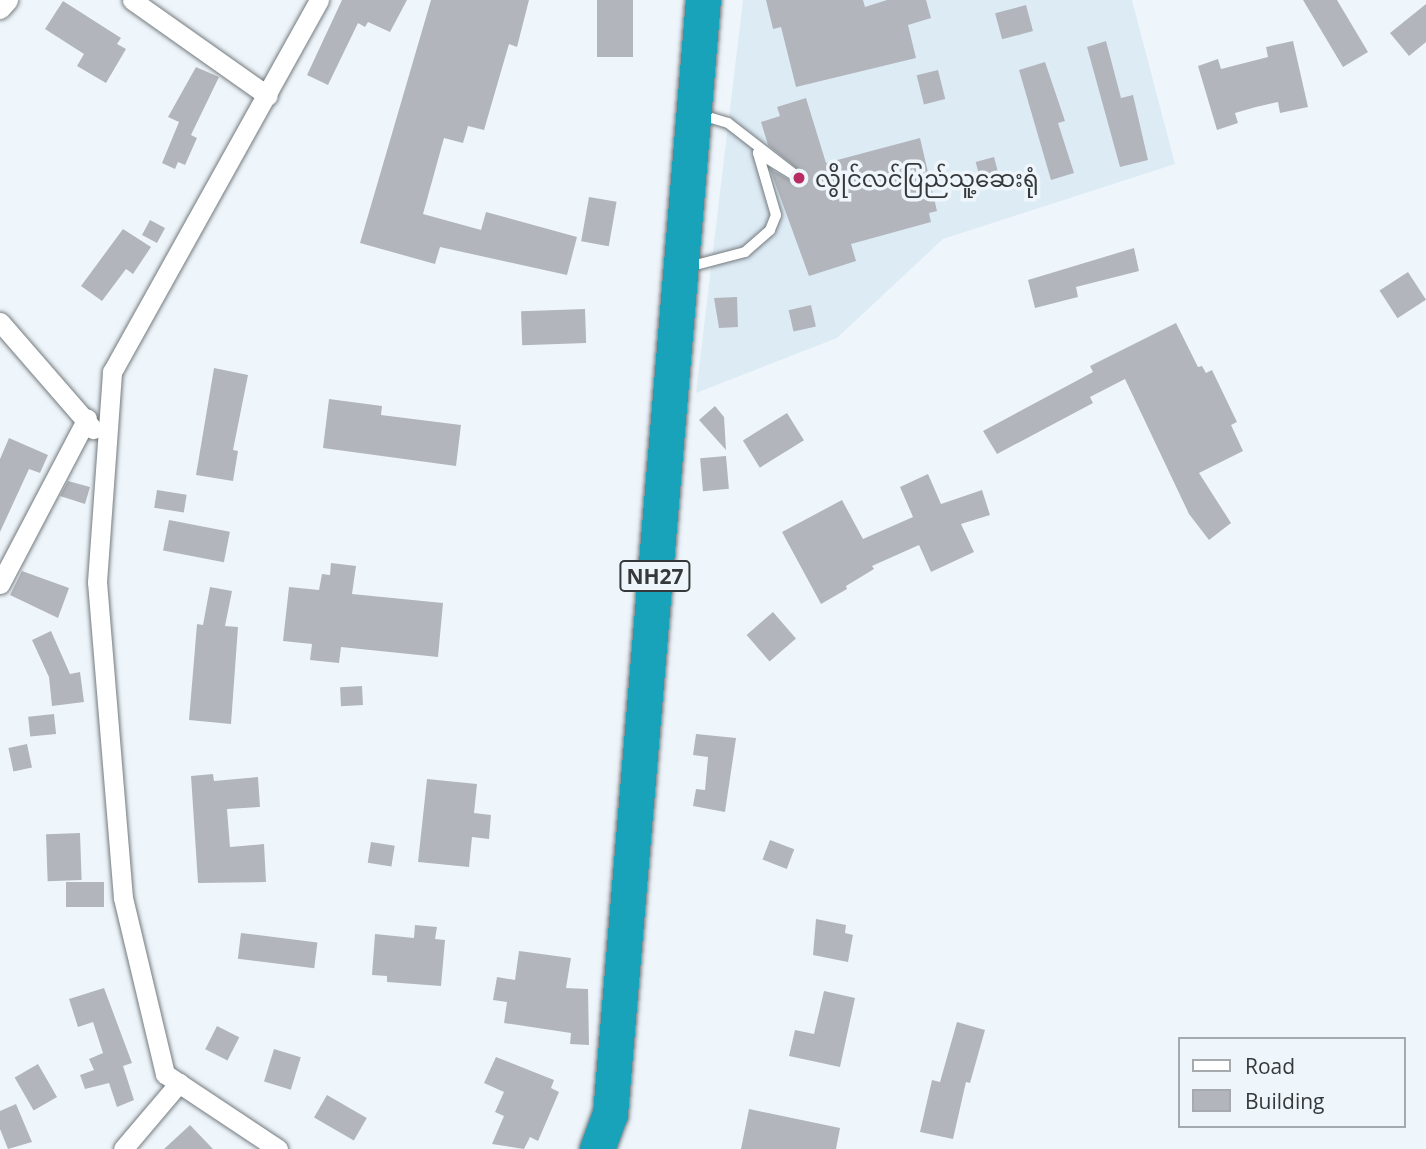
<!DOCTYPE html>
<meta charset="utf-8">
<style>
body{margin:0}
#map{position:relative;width:1426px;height:1149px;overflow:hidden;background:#eff6fb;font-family:"Open Sans","Noto Sans Myanmar",sans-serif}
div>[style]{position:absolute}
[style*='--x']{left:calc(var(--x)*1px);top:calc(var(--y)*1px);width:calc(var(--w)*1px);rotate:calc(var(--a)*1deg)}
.built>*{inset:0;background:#ddebf5}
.building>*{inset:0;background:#b2b6bc;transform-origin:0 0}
.roads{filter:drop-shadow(0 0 2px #737a7e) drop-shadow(0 0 2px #737a7e)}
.lane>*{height:10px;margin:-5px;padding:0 5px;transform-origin:5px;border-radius:5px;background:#fff}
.street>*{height:19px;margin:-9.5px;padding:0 9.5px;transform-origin:9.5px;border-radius:9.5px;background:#fff}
.highway>*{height:35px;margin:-17.5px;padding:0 17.5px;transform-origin:17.5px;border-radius:17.5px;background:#18a3ba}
.dots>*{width:19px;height:19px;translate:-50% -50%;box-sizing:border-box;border:4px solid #eff6fb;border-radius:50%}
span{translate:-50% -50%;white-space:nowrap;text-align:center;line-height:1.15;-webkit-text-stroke:7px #eff6fb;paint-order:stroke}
.shield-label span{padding:2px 5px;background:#eff6fb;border:2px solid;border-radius:5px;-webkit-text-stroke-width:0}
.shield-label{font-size:21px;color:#36393b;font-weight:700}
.poi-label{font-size:23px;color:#36393b}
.left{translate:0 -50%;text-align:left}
.legend{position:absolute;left:1178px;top:1037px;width:228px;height:91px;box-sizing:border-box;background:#eff6fb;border:2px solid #a5aaae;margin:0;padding:9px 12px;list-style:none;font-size:21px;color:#36393b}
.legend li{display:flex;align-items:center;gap:14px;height:35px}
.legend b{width:35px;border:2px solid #a5aaae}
</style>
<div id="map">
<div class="built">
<i style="clip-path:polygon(743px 0,1132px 0,1175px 164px,943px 239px,837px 338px,696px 393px)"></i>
</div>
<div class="building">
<i style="clip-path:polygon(342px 0,407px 0,390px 32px,368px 22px,365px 27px,358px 23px,328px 85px,307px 75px)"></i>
<i style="clip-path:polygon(431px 0,529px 0,517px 47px,509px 44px,484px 130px,468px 126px,463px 143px,444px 138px,423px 214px,481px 230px,486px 212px,577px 237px,567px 275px,440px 247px,435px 264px,360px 243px)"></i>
<i style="left:597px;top:0;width:36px;height:57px"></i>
<i style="clip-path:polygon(766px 0,863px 0,865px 7px,887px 0,926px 0,931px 18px,908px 25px,916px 58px,796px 87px,781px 27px,773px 29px)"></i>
<i style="clip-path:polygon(1303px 0,1337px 0,1368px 52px,1343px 67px)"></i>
<i style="clip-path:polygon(63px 1px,121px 38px,117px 44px,126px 49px,106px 83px,77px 66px,84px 54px,45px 29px)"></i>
<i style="clip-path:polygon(1426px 4px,1426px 42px,1409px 56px,1390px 33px)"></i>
<i style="left:1026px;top:5px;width:27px;height:32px;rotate:75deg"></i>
<i style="clip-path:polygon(1106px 41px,1121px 98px,1133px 95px,1148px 160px,1120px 167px,1087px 47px)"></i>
<i style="clip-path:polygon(1293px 41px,1308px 107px,1280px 113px,1278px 102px,1256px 107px,1235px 113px,1238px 123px,1217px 130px,1198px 66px,1218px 59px,1221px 69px,1268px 57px,1266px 47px)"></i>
<i style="clip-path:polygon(1045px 62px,1065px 121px,1058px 123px,1074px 173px,1051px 180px,1019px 70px)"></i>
<i style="clip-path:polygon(196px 67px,219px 77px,191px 135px,197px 138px,185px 165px,178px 162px,175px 169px,162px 163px,179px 122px,168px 117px)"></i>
<i style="left:938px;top:70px;width:30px;height:22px;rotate:76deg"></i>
<i style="clip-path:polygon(806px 98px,826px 163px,920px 138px,937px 211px,929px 213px,931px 222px,851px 244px,856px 261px,809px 276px,770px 169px,798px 185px,806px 176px,768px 145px,761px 122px,780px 116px,777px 107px)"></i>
<i style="left:994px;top:157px;width:24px;height:19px;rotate:75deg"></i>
<i style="left:589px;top:197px;width:28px;height:45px;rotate:10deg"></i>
<i style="left:150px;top:220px;width:17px;height:17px;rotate:28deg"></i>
<i style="clip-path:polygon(123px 229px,151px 247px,133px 274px,126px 269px,102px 301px,81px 286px)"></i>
<i style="clip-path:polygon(1134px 248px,1139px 271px,1076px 287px,1078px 297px,1035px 308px,1028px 280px)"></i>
<i style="left:1408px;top:272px;width:33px;height:34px;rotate:57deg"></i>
<i style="clip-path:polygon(737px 297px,738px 327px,719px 328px,714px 298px)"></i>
<i style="left:811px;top:305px;width:22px;height:23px;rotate:77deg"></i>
<i style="left:585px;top:309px;width:34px;height:64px;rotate:88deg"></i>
<i style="clip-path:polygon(1176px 323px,1198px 367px,1202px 366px,1206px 373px,1212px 370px,1237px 422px,1231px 425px,1243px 451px,1199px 473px,1231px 523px,1209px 540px,1189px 514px,1125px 379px,1090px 397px,1093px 403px,997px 454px,983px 431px,1093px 372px,1090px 366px)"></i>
<i style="clip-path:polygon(214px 368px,248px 375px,233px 450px,238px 451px,233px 481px,196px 475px)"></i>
<i style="clip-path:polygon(329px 399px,382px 406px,381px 415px,461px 425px,456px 466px,323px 448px)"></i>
<i style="clip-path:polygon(715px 406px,724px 417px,726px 450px,699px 420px)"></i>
<i style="left:787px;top:413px;width:32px;height:52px;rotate:58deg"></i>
<i style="clip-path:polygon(9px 438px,48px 455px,40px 473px,29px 469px,0 532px,0 459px)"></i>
<i style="left:726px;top:456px;width:33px;height:26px;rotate:85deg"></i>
<i style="clip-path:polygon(928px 474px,941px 504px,982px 490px,990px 515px,961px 524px,974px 552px,931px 572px,919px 545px,872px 566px,874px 569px,846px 586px,847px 589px,821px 604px,782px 532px,842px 500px,863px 539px,913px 517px,900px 487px)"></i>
<i style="clip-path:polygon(68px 481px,90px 487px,85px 504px,60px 496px)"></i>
<i style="left:157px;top:490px;width:30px;height:18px;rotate:9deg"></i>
<i style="left:169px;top:520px;width:62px;height:31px;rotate:11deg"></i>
<i style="clip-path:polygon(331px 563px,356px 566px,352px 594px,443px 603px,438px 657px,341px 647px,339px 663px,310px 660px,312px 644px,283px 641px,289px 587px,319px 590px,322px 574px,330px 575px)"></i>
<i style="clip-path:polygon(22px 571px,69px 588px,58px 618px,10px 595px)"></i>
<i style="clip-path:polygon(210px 587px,232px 591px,225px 626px,238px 627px,231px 724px,189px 720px,197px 624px,203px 625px)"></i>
<i style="left:773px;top:612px;width:35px;height:35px;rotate:49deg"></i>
<i style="clip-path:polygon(51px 631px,70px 674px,80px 672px,84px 702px,52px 706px,49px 677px,32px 640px)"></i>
<i style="left:362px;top:686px;width:19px;height:22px;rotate:87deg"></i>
<i style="left:54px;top:714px;width:20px;height:26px;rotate:84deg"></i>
<i style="clip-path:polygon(696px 734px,736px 738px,725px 812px,693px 806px,696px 789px,705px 790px,708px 757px,693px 755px)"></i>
<i style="left:27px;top:744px;width:24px;height:19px;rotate:78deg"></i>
<i style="clip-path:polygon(213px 774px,214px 781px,258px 777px,260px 807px,227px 809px,230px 847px,264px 844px,266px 882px,198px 883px,191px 776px)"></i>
<i style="clip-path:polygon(427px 779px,477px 784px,474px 813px,491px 815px,489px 839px,472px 837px,469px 867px,418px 862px)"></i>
<i style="left:80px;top:833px;width:47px;height:34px;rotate:88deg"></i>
<i style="left:770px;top:840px;width:26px;height:21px;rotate:21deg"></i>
<i style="left:371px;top:842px;width:24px;height:21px;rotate:9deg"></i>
<i style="left:104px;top:882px;width:25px;height:38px;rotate:90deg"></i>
<i style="clip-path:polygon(816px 919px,846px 925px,845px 933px,853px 935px,848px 962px,813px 955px)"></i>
<i style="clip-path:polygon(415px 925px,437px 927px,435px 939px,445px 940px,441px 986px,387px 982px,387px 976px,372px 975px,375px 934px,414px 938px)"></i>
<i style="left:241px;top:933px;width:77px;height:26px;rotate:7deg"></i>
<i style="clip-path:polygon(519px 951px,571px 958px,566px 988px,588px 989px,589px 1045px,570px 1044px,571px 1033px,504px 1023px,507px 1002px,493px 1000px,497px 977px,515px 980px)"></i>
<i style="clip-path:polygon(104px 988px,132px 1063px,123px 1066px,134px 1100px,117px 1107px,109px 1083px,85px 1089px,80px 1075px,94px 1070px,89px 1059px,103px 1053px,93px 1022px,78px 1027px,69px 999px)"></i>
<i style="clip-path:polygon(824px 991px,855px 998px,840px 1067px,789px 1056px,795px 1030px,814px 1034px)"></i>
<i style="clip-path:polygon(957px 1022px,985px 1030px,970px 1083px,966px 1082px,953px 1139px,920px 1132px,932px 1080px,940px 1082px)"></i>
<i style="left:217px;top:1026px;width:25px;height:26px;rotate:27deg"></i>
<i style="left:274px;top:1049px;width:28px;height:34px;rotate:17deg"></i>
<i style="clip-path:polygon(496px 1057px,554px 1080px,551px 1088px,559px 1092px,538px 1141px,530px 1137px,524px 1149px,492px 1144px,504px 1116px,495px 1112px,504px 1092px,484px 1083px)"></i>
<i style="left:38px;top:1064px;width:38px;height:27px;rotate:60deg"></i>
<i style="left:327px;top:1095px;width:46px;height:26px;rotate:30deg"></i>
<i style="clip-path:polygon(16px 1104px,32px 1142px,8px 1149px,0 1129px,0 1111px)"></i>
<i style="clip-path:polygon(749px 1109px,840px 1128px,836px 1149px,741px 1149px)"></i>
<i style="clip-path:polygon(190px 1125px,213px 1149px,164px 1149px)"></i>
</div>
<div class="roads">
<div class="lane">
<i style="--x:688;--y:267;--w:59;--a:-14.7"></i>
<i style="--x:745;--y:252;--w:33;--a:-41"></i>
<i style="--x:770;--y:230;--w:16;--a:-68"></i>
<i style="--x:776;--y:215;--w:65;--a:-106.2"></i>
<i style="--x:758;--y:153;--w:48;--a:31.4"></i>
<i style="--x:799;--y:178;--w:90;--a:-142.2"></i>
<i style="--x:728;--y:123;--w:30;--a:-163"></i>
</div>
<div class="street">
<i style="--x:132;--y:0;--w:166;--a:35.2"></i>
<i style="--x:0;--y:9;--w:12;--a:-48"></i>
<i style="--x:0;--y:322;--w:142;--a:49"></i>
<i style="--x:0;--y:584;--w:187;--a:-62.3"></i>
<i style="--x:123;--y:1149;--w:87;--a:-49.7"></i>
<i style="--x:278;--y:1149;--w:136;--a:-146.4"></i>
<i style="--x:165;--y:1074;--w:181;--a:-103.4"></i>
<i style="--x:123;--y:898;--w:317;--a:-94.7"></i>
<i style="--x:97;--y:582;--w:211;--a:-85.9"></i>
<i style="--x:112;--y:372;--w:426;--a:-60.9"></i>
</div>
<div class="highway">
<i style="--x:597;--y:1149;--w:37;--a:-70"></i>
<i style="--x:610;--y:1114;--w:1118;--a:-85.23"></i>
</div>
</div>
<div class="dots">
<i style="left:799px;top:178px;background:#b92c63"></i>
</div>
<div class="shield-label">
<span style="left:655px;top:576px">NH27</span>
</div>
<div class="poi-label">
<span class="left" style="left:815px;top:178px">လွိုင်လင်ပြည်သူ့ဆေးရုံ</span>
</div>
<ul class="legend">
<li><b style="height:9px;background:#fff"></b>Road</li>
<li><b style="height:19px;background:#b2b6bc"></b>Building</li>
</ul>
</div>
